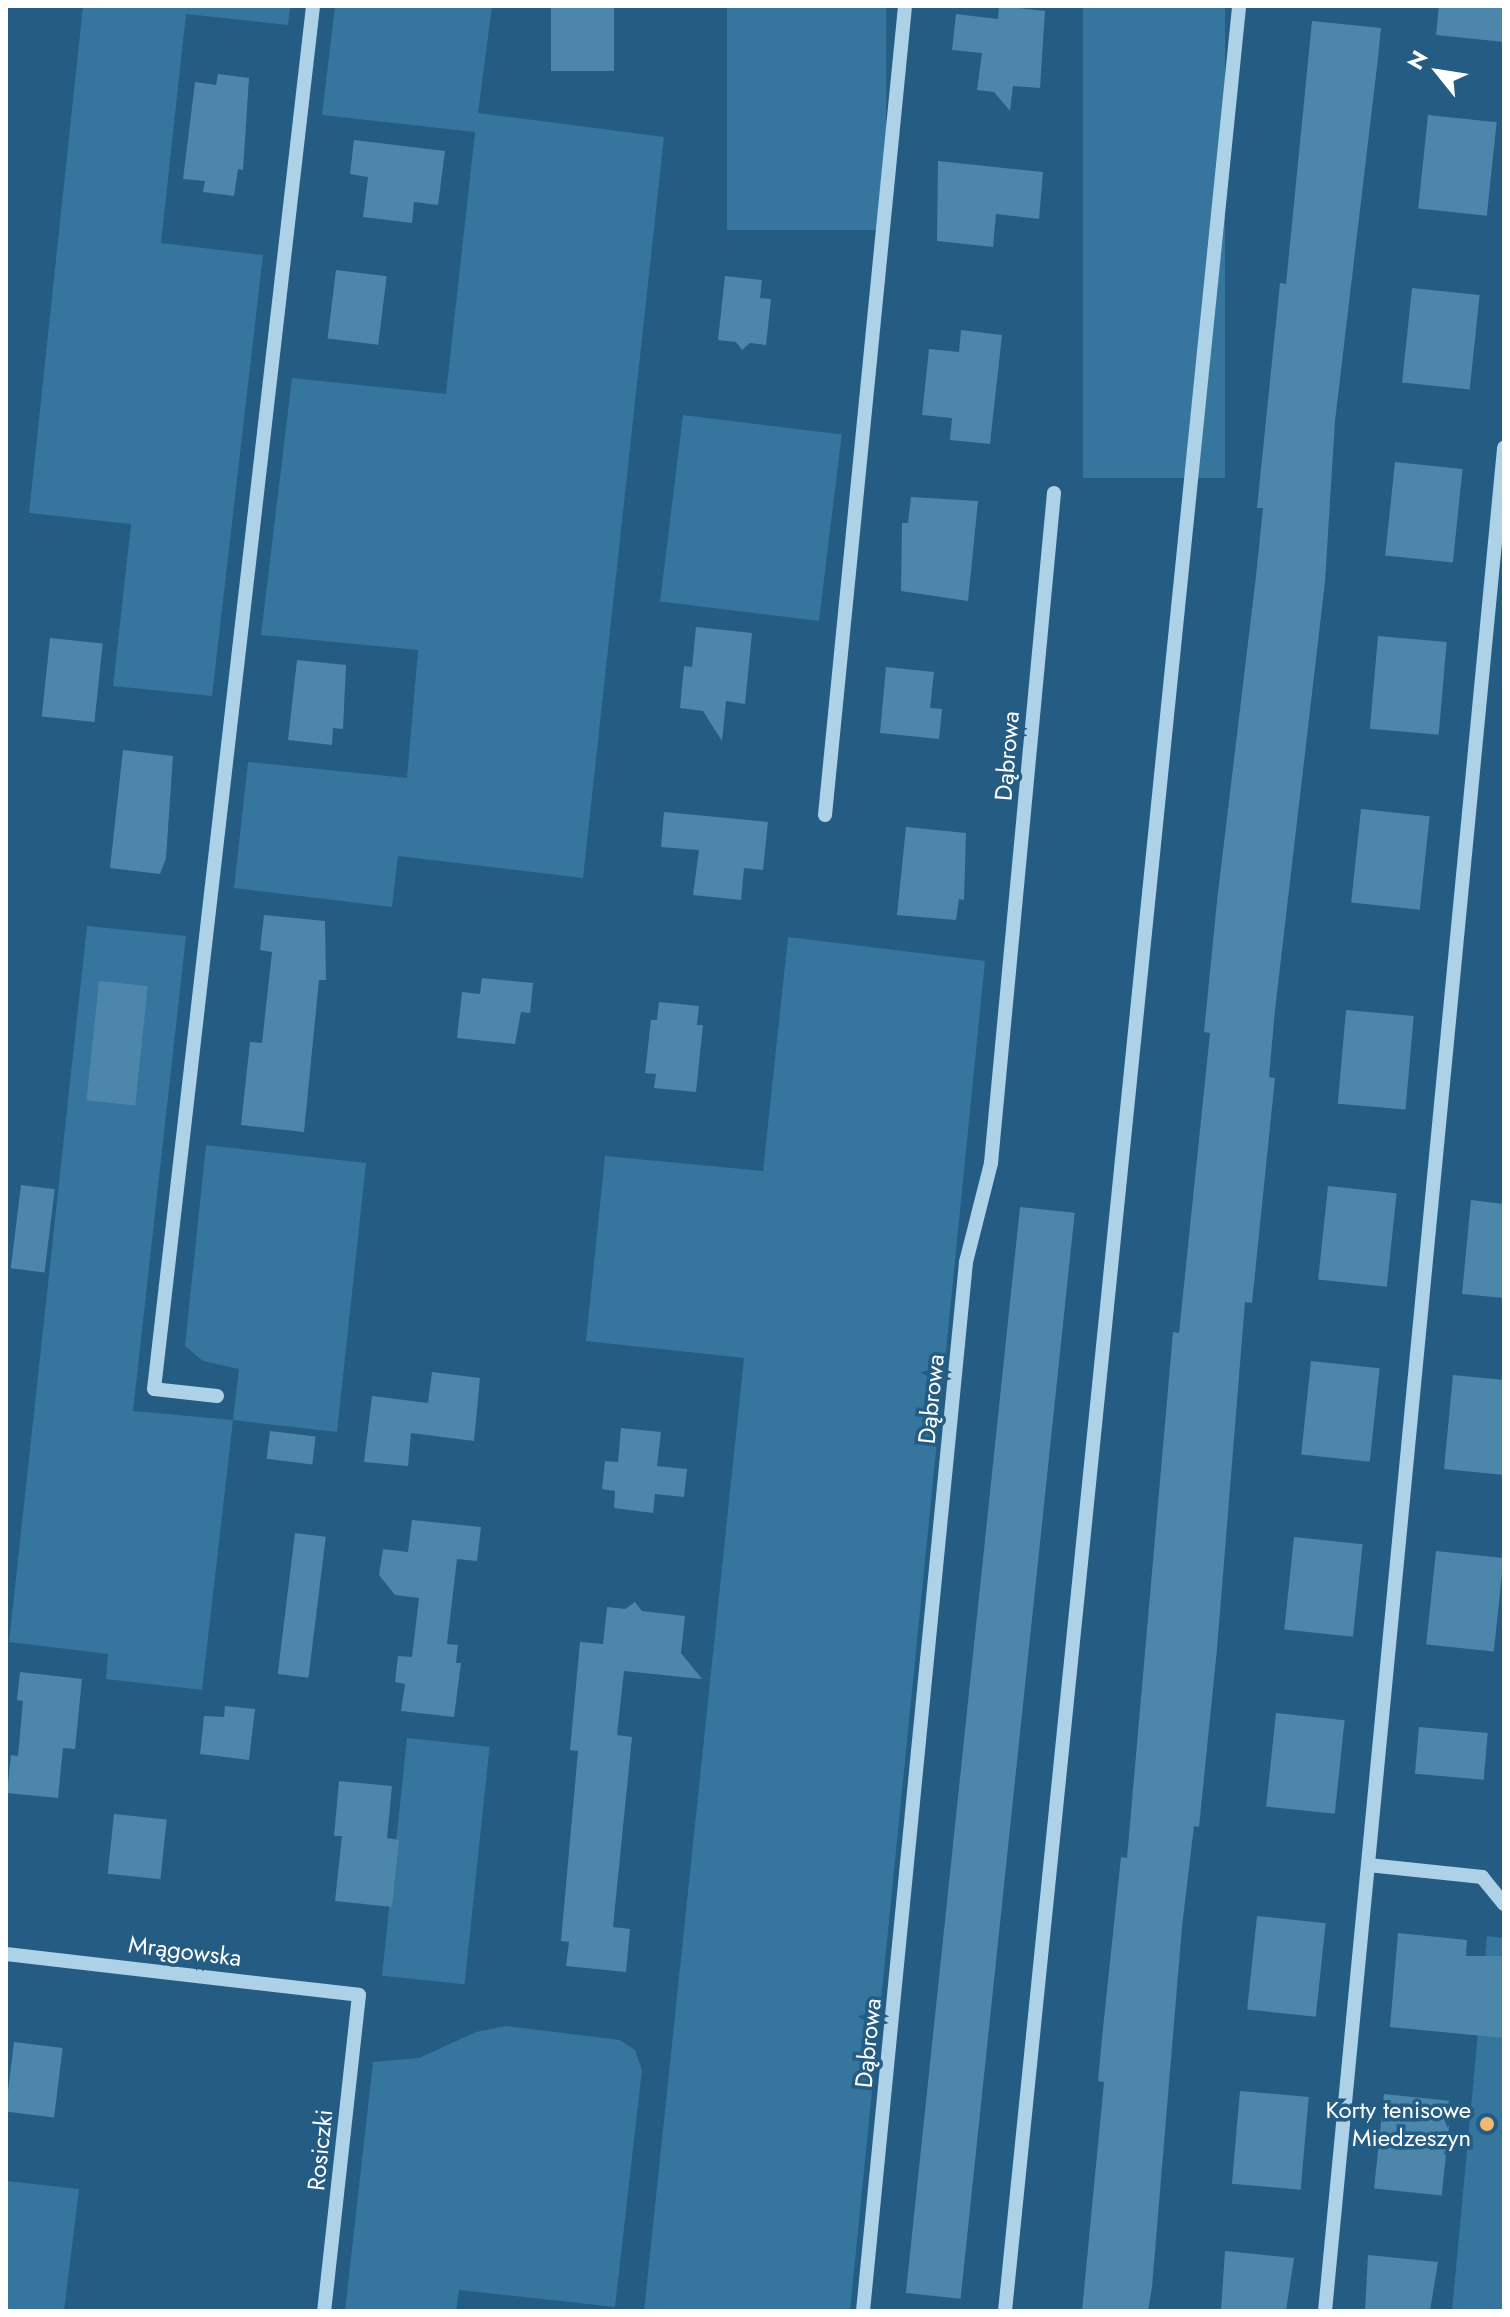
<!DOCTYPE html>
<meta charset="utf-8">
<style>
body{margin:0}
#map{position:relative;width:1510px;height:2317px;overflow:hidden;background:#245c83;font-family:Jost,sans-serif}
div>[style]{position:absolute}
[style*='--x']{left:calc(var(--x)*1px);top:calc(var(--y)*1px);width:calc(var(--w)*1px);rotate:calc(var(--a)*1deg)}
.green>*{inset:0;background:#35759e;transform-origin:0 0}
.building>*{inset:0;background:#4d86ab;transform-origin:0 0}
.minor>*{height:14px;margin:-7px;padding:0 7px;transform-origin:7px;border-radius:7px;background:#add1e7}
.dots>*{width:22px;height:22px;translate:-50% -50%;box-sizing:border-box;border:4px solid #245c83;border-radius:50%}
span{translate:-50% -50%;white-space:nowrap;text-align:center;line-height:1.15;-webkit-text-stroke:7px #245c83;paint-order:stroke}
.street-label{font-size:24px;color:#fff}
.poi-label{font-size:24px;color:#fff}
.right{translate:-100% -50%;text-align:right}
.frame{position:absolute;inset:0;border:8px solid #fff;pointer-events:none}
.north{position:absolute;left:1398px;top:32px;width:80px;height:80px;-webkit-text-stroke:6px #245c83;paint-order:stroke;rotate:300deg;font-size:22px;font-weight:700;line-height:32px;text-align:center;color:#fff}
.north::after{content:'';display:block;margin:auto;width:28px;height:36px;background:#fff;clip-path:polygon(50% 0,100% 100%,50% 72%,0 100%)}
</style>
<div id="map">
<div class="green">
<i style="clip-path:polygon(83px 6px,290px 6px,288px 25px,186px 14px,161px 243px,263px 255px,212px 696px,113px 686px,131px 524px,29px 513px)"></i>
<i style="clip-path:polygon(335px 6px,492px 6px,478px 113px,664px 137px,583px 878px,398px 856px,392px 907px,234px 888px,248px 762px,407px 778px,418px 650px,261px 635px,292px 378px,446px 394px,475px 132px,322px 115px)"></i>
<i style="left:727px;top:6px;width:159px;height:224px"></i>
<i style="left:1083px;top:6px;width:142px;height:472px"></i>
<i style="left:683px;top:415px;width:160px;height:188px;rotate:7deg"></i>
<i style="clip-path:polygon(87px 926px,186px 936px,133px 1411px,233px 1420px,239px 1369px,203px 1361px,185px 1346px,206px 1145px,366px 1163px,337px 1432px,233px 1420px,202px 1690px,106px 1679px,108px 1654px,9px 1642px)"></i>
<i style="clip-path:polygon(788px 937px,985px 961px,850px 2311px,644px 2311px,744px 1358px,586px 1341px,605px 1156px,763px 1171px)"></i>
<i style="left:407px;top:1738px;width:83px;height:239px;rotate:6deg"></i>
<i style="clip-path:polygon(1487px 1936px,1504px 1938px,1504px 2311px,1452px 2311px)"></i>
<i style="clip-path:polygon(506px 2026px,620px 2040px,635px 2050px,642px 2070px,615px 2307px,459px 2290px,456px 2311px,345px 2311px,373px 2062px,419px 2058px,476px 2032px)"></i>
<i style="clip-path:polygon(6px 2181px,79px 2189px,64px 2311px,6px 2311px)"></i>
</div>
<div class="building">
<i style="left:551px;top:6px;width:63px;height:65px"></i>
<i style="clip-path:polygon(999px 6px,1045px 11px,1040px 88px,1013px 86px,1010px 111px,994px 92px,977px 90px,982px 53px,952px 50px,956px 14px,998px 19px)"></i>
<i style="clip-path:polygon(1439px 6px,1504px 6px,1504px 42px,1436px 35px)"></i>
<i style="clip-path:polygon(1312px 21px,1381px 28px,1378px 58px,1335px 421px,1325px 582px,1275px 1010px,1269px 1077px,1275px 1078px,1252px 1303px,1245px 1302px,1217px 1649px,1199px 1827px,1194px 1826px,1182px 1927px,1152px 2287px,1148px 2311px,1082px 2311px,1104px 2082px,1098px 2081px,1102px 2038px,1121px 1857px,1127px 1858px,1173px 1332px,1179px 1333px,1210px 1033px,1204px 1032px,1217px 901px,1256px 576px,1263px 508px,1257px 508px,1280px 283px,1286px 284px)"></i>
<i style="clip-path:polygon(218px 74px,249px 78px,243px 170px,238px 169px,234px 196px,203px 192px,205px 181px,183px 179px,195px 82px,216px 85px)"></i>
<i style="left:1428px;top:115px;width:69px;height:94px;rotate:6deg"></i>
<i style="clip-path:polygon(354px 140px,445px 151px,438px 205px,414px 202px,412px 223px,363px 217px,368px 177px,350px 174px)"></i>
<i style="clip-path:polygon(938px 161px,1043px 172px,1039px 219px,996px 214px,993px 247px,937px 241px)"></i>
<i style="left:336px;top:270px;width:51px;height:69px;rotate:7deg"></i>
<i style="clip-path:polygon(725px 276px,762px 280px,760px 298px,771px 299px,766px 345px,750px 343px,742px 350px,736px 342px,718px 340px)"></i>
<i style="left:1412px;top:288px;width:68px;height:95px;rotate:6deg"></i>
<i style="clip-path:polygon(961px 330px,1002px 335px,990px 444px,950px 440px,952px 418px,922px 415px,929px 349px,959px 352px)"></i>
<i style="left:1395px;top:462px;width:68px;height:94px;rotate:6deg"></i>
<i style="clip-path:polygon(911px 497px,978px 501px,968px 601px,901px 591px,902px 523px,908px 523px)"></i>
<i style="clip-path:polygon(696px 627px,752px 633px,745px 704px,726px 701px,722px 741px,703px 711px,680px 708px,684px 666px,692px 667px)"></i>
<i style="left:1378px;top:636px;width:69px;height:93px;rotate:5deg"></i>
<i style="left:50px;top:638px;width:53px;height:79px;rotate:6deg"></i>
<i style="clip-path:polygon(297px 660px,346px 665px,343px 729px,333px 728px,332px 745px,288px 740px)"></i>
<i style="clip-path:polygon(886px 667px,934px 672px,930px 708px,942px 709px,939px 739px,880px 733px)"></i>
<i style="clip-path:polygon(123px 750px,173px 756px,166px 858px,160px 874px,110px 868px)"></i>
<i style="left:1361px;top:809px;width:69px;height:94px;rotate:6deg"></i>
<i style="clip-path:polygon(664px 812px,768px 822px,763px 870px,744px 868px,741px 900px,693px 895px,699px 850px,661px 847px)"></i>
<i style="clip-path:polygon(906px 827px,966px 833px,964px 900px,959px 899px,956px 920px,897px 915px)"></i>
<i style="clip-path:polygon(264px 915px,325px 921px,326px 980px,319px 980px,304px 1132px,241px 1125px,250px 1042px,262px 1043px,272px 952px,260px 950px)"></i>
<i style="clip-path:polygon(482px 978px,533px 983px,530px 1013px,521px 1012px,515px 1044px,457px 1038px,462px 992px,480px 994px)"></i>
<i style="left:99px;top:981px;width:49px;height:120px;rotate:6deg"></i>
<i style="clip-path:polygon(659px 1002px,699px 1006px,697px 1025px,703px 1025px,696px 1092px,654px 1088px,656px 1074px,645px 1073px,651px 1020px,657px 1020px)"></i>
<i style="left:1346px;top:1010px;width:68px;height:94px;rotate:5deg"></i>
<i style="left:21px;top:1185px;width:34px;height:84px;rotate:7deg"></i>
<i style="left:1328px;top:1186px;width:69px;height:94px;rotate:6deg"></i>
<i style="clip-path:polygon(1471px 1200px,1504px 1204px,1504px 1298px,1462px 1294px)"></i>
<i style="left:1020px;top:1207px;width:55px;height:1092px;rotate:6deg"></i>
<i style="left:1311px;top:1361px;width:69px;height:94px;rotate:6deg"></i>
<i style="clip-path:polygon(432px 1372px,480px 1378px,474px 1441px,411px 1433px,408px 1466px,364px 1462px,372px 1396px,428px 1403px)"></i>
<i style="clip-path:polygon(1453px 1375px,1504px 1380px,1504px 1475px,1444px 1469px)"></i>
<i style="clip-path:polygon(621px 1428px,661px 1432px,657px 1466px,687px 1469px,684px 1497px,655px 1494px,653px 1513px,614px 1508px,615px 1491px,602px 1489px,605px 1461px,618px 1462px)"></i>
<i style="left:270px;top:1431px;width:46px;height:28px;rotate:7deg"></i>
<i style="clip-path:polygon(412px 1520px,481px 1527px,477px 1561px,457px 1559px,447px 1644px,458px 1645px,456px 1663px,461px 1663px,454px 1717px,401px 1711px,405px 1684px,395px 1682px,398px 1656px,412px 1657px,419px 1598px,395px 1595px,379px 1575px,383px 1549px,408px 1552px)"></i>
<i style="left:295px;top:1533px;width:31px;height:142px;rotate:7deg"></i>
<i style="left:1294px;top:1537px;width:69px;height:93px;rotate:6deg"></i>
<i style="left:1436px;top:1551px;width:68px;height:94px;rotate:6deg"></i>
<i style="clip-path:polygon(635px 1602px,642px 1611px,685px 1616px,681px 1653px,702px 1679px,624px 1671px,617px 1735px,632px 1737px,613px 1927px,630px 1929px,626px 1972px,566px 1966px,569px 1942px,561px 1941px,578px 1751px,570px 1750px,580px 1642px,603px 1644px,607px 1607px,625px 1609px)"></i>
<i style="clip-path:polygon(20px 1672px,82px 1679px,75px 1749px,63px 1748px,58px 1798px,7px 1793px,11px 1755px,18px 1756px,23px 1701px,17px 1700px)"></i>
<i style="clip-path:polygon(225px 1706px,255px 1709px,249px 1760px,200px 1754px,204px 1716px,224px 1717px)"></i>
<i style="left:1276px;top:1713px;width:69px;height:94px;rotate:6deg"></i>
<i style="left:1419px;top:1727px;width:69px;height:47px;rotate:5deg"></i>
<i style="clip-path:polygon(339px 1781px,392px 1786px,387px 1838px,399px 1840px,392px 1907px,335px 1901px,342px 1836px,334px 1836px)"></i>
<i style="left:114px;top:1814px;width:53px;height:60px;rotate:6deg"></i>
<i style="left:1257px;top:1916px;width:69px;height:94px;rotate:6deg"></i>
<i style="clip-path:polygon(1398px 1933px,1467px 1940px,1466px 1956px,1504px 1956px,1504px 2038px,1390px 2027px)"></i>
<i style="left:14px;top:2042px;width:49px;height:70px;rotate:7deg"></i>
<i style="left:1240px;top:2091px;width:69px;height:93px;rotate:5deg"></i>
<i style="left:1384px;top:2094px;width:68px;height:95px;rotate:6deg"></i>
<i style="clip-path:polygon(1225px 2251px,1294px 2258px,1286px 2311px,1221px 2311px)"></i>
<i style="clip-path:polygon(1368px 2255px,1438px 2262px,1430px 2311px,1365px 2311px)"></i>
</div>
<div class="minor">
<i style="--x:825;--y:815;--w:813;--a:-84.35"></i>
<i style="--x:217;--y:1396;--w:63;--a:-173.7"></i>
<i style="--x:154;--y:1389;--w:1392;--a:-83.44"></i>
<i style="--x:1368;--y:1865;--w:115;--a:6"></i>
<i style="--x:1482;--y:1877;--w:35;--a:51"></i>
<i style="--x:6;--y:1954;--w:355;--a:6.6"></i>
<i style="--x:359;--y:1995;--w:318;--a:96.3"></i>
<i style="--x:863;--y:2311;--w:1054;--a:-84.39"></i>
<i style="--x:966;--y:1262;--w:102;--a:-75.8"></i>
<i style="--x:991;--y:1163;--w:673;--a:-84.63"></i>
<i style="--x:1005;--y:2311;--w:2317;--a:-84.2"></i>
<i style="--x:1325;--y:2311;--w:1872;--a:-84.51"></i>
</div>
<div class="dots">
<i style="left:1487px;top:2124px;background:#f1b871"></i>
</div>
<div class="street-label">
<span style="left:1007px;top:756px;rotate:-85deg">Dąbrowa</span>
<span style="left:931px;top:1399px;rotate:-84deg">Dąbrowa</span>
<span style="left:185px;top:1951px;rotate:7deg">Mrągowska</span>
<span style="left:868px;top:2043px;rotate:-84deg">Dąbrowa</span>
<span style="left:320px;top:2150px;rotate:-84deg">Rosiczki</span>
</div>
<div class="poi-label">
<span class="right" style="left:1471px;top:2124px">Korty tenisowe<br>Miedzeszyn</span>
</div>
<div class="frame"></div>
<div class="north">N</div>
</div>
